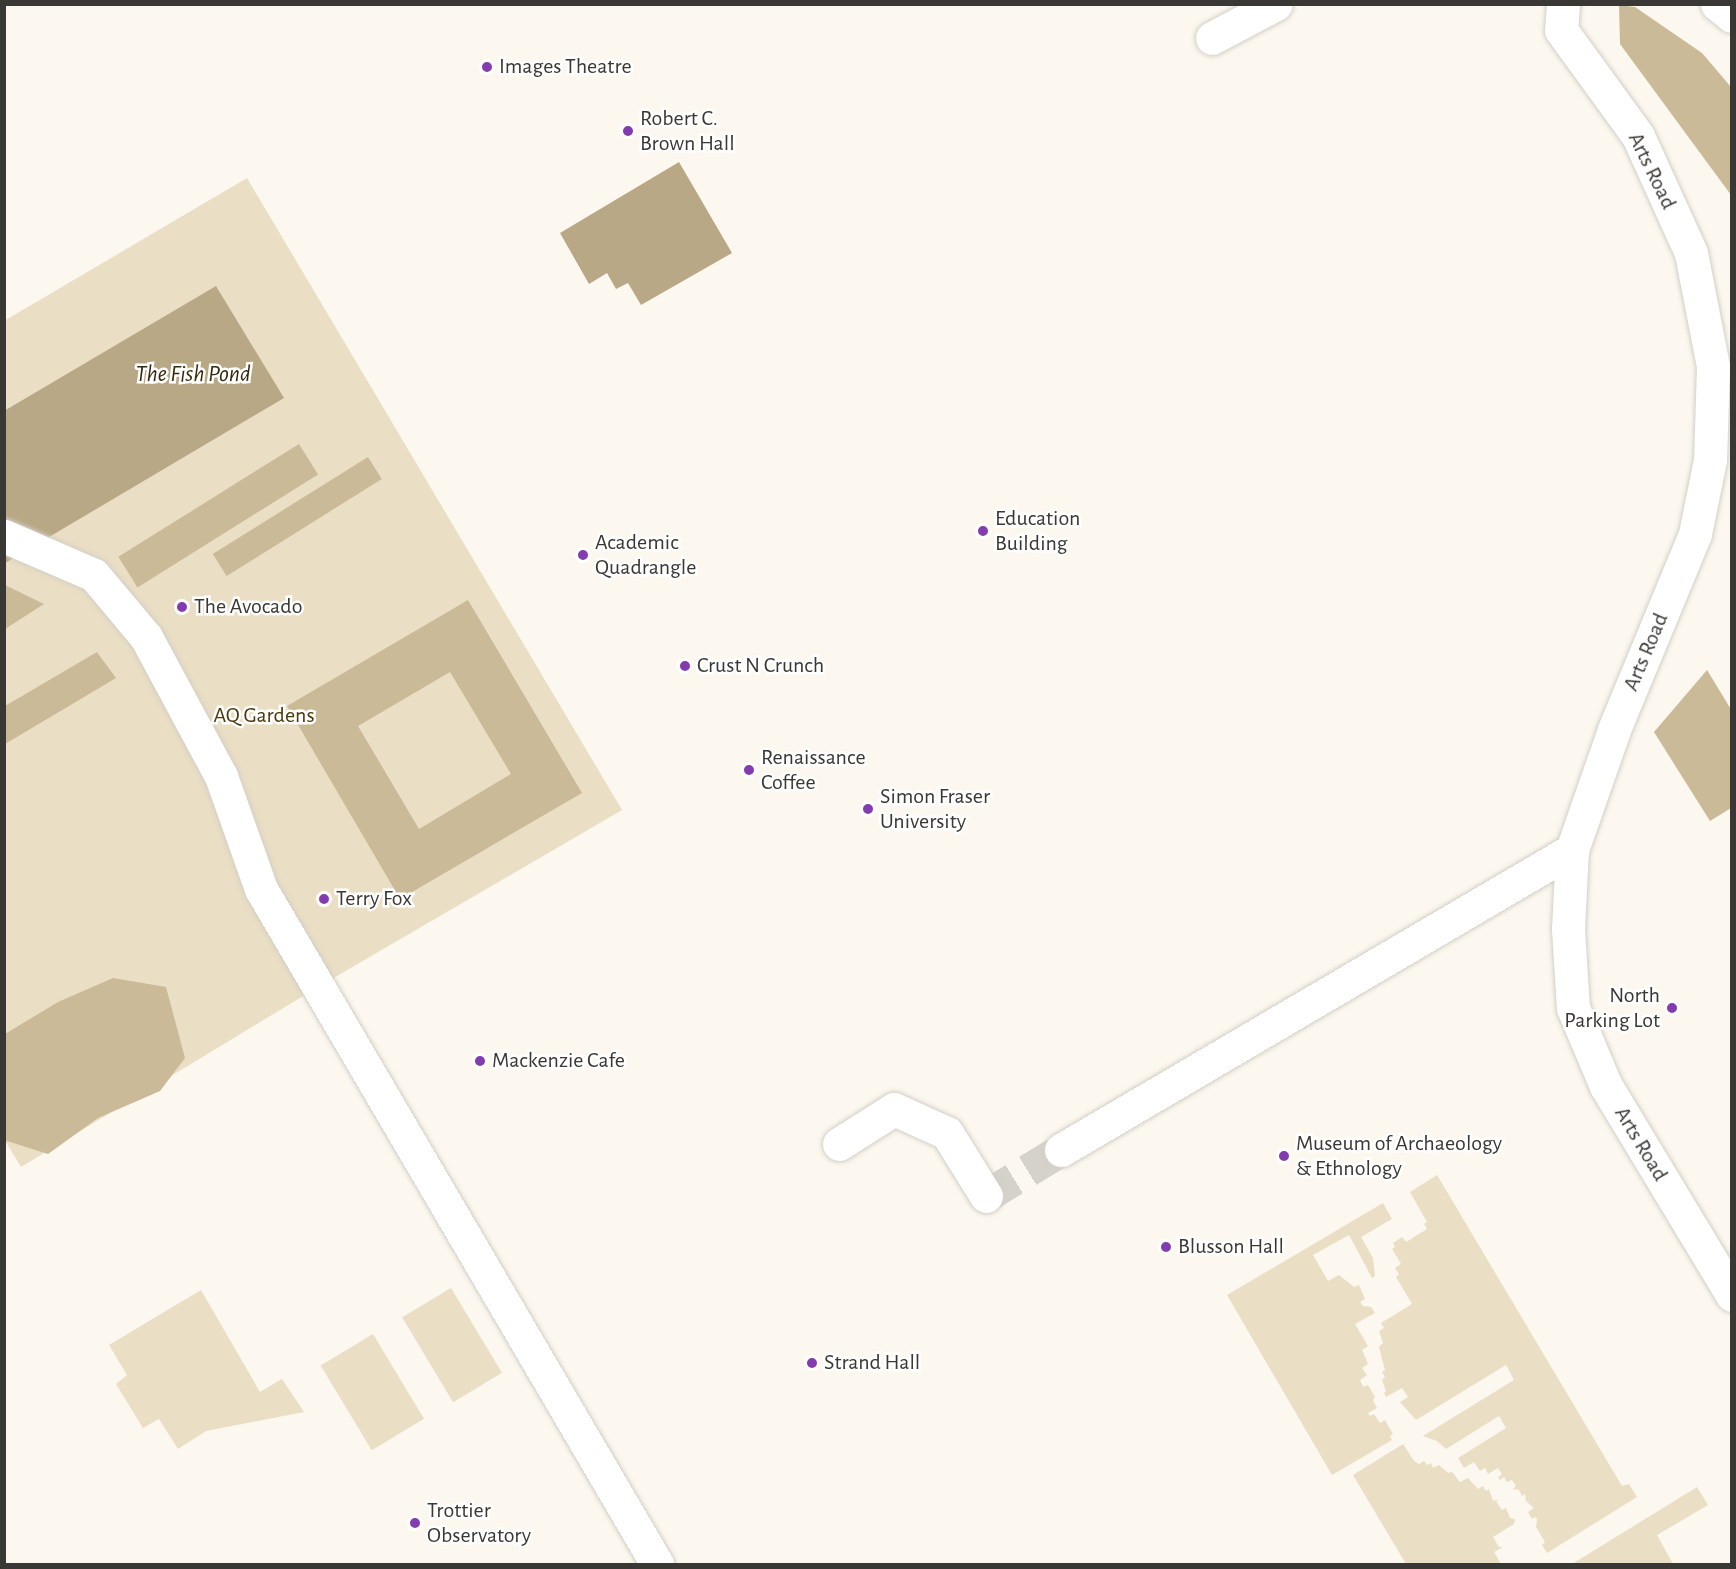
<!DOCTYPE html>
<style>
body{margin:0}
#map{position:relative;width:1736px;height:1569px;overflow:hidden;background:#fcf8ef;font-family:"Alegreya Sans",sans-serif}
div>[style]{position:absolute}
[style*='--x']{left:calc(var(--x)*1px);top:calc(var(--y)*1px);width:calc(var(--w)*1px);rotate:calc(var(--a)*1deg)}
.green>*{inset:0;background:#eadec4;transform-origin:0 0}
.forest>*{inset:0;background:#caba97;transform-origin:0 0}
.water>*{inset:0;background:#b8a886}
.minor-tunnel>*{height:33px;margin-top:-16.5px;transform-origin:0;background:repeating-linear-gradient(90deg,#d5d2ca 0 33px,transparent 0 49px)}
.roads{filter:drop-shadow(0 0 2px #d3cfc6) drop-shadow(0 0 2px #d3cfc6)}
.minor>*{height:33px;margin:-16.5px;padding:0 16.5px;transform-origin:16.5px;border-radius:16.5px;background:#fff}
.dots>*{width:16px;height:16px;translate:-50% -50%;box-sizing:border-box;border:3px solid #fff;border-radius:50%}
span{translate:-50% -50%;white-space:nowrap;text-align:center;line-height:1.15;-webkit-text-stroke:5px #fff;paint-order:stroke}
.poi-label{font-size:22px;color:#393834}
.left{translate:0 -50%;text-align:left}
.right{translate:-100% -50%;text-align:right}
.street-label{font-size:22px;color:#393834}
.park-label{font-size:22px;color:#4b380c}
.water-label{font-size:24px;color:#35290b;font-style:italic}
.frame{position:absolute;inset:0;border:6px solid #393834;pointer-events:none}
</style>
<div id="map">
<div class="green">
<i style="clip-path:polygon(247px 178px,622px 810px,318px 987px,21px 1167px,4px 1139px,4px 321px)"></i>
<i style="clip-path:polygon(1437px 1175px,1622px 1486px,1629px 1484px,1637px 1497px,1547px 1553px,1542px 1545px,1545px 1542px,1536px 1527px,1537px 1519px,1535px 1517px,1532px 1519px,1528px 1512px,1534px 1508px,1526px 1501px,1525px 1494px,1522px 1496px,1519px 1490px,1513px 1489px,1516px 1486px,1512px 1480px,1507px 1482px,1504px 1477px,1500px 1480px,1498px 1477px,1502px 1474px,1498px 1468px,1488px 1474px,1485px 1468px,1480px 1471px,1474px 1462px,1464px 1468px,1458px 1458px,1506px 1428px,1499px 1416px,1446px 1449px,1437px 1441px,1423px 1436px,1514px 1380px,1506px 1365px,1416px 1420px,1400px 1402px,1408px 1397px,1402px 1388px,1386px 1397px,1384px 1393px,1386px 1391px,1382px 1380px,1385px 1377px,1382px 1372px,1385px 1370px,1379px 1347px,1383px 1343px,1379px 1331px,1384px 1328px,1381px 1323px,1412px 1304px,1396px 1277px,1399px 1274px,1395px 1268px,1401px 1264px,1392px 1249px,1395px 1247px,1393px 1243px,1402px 1237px,1406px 1242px,1427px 1229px,1424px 1224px,1427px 1222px,1410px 1192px)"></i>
<i style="clip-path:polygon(1383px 1203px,1392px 1219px,1361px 1237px,1373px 1258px,1375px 1276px,1372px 1278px,1349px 1235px,1313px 1255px,1328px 1281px,1339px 1275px,1354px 1287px,1359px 1285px,1365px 1299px,1360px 1302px,1363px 1306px,1371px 1307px,1375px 1313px,1355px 1324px,1368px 1346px,1362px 1350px,1368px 1364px,1362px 1368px,1367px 1375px,1360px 1380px,1363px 1387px,1368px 1385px,1375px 1397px,1373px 1400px,1377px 1408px,1368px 1413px,1370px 1416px,1374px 1414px,1380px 1423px,1385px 1420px,1393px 1434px,1390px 1436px,1392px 1440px,1332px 1475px,1227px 1295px)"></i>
<i style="left:451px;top:1288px;width:99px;height:57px;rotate:59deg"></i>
<i style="clip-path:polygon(201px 1290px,260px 1392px,282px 1379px,304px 1412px,206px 1431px,178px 1449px,159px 1419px,143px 1428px,116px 1384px,127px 1375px,109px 1345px)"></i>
<i style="left:373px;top:1334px;width:99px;height:61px;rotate:59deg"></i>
<i style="clip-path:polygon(1403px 1444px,1414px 1461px,1419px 1464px,1424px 1461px,1427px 1465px,1431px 1463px,1433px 1468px,1439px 1465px,1448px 1473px,1452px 1472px,1460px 1482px,1468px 1478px,1478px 1489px,1483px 1486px,1486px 1491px,1489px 1489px,1493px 1501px,1500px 1499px,1496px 1501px,1502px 1510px,1506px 1508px,1510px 1518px,1515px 1519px,1514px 1524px,1493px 1537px,1499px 1547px,1503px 1547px,1494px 1552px,1501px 1564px,1406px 1564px,1353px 1475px)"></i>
<i style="clip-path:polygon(1697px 1487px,1708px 1505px,1657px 1535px,1673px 1564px,1572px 1564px)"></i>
</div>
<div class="forest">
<i style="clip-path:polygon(1619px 5px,1635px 7px,1702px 53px,1731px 87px,1731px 195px,1620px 44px)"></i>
<i style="left:299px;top:444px;width:36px;height:213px;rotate:58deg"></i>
<i style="left:368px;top:457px;width:26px;height:183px;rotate:58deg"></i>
<i style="clip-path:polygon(5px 585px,44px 604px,5px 629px)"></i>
<i style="clip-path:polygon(evenodd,468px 600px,582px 793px,400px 899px,287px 706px,468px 600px,450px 672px,511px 774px,419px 829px,358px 726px,450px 672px)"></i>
<i style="clip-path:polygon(97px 652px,116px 678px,5px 744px,5px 706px)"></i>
<i style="clip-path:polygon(1707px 670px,1732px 711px,1731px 808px,1710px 821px,1654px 732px)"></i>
<i style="clip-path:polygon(113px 978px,166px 987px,185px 1058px,160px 1091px,98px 1118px,48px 1154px,7px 1141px,4px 1139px,5px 1034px,58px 1002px)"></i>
</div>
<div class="water">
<i style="clip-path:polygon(679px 162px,732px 253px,641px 305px,628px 283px,616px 289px,607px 273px,589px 284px,560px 233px)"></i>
<i style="clip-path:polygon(216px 286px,284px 398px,5px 563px,4px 411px)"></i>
</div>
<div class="minor-tunnel">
<i style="--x:986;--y:1196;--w:88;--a:-31.5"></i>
</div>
<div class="roads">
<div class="minor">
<i style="--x:1563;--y:4;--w:26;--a:94"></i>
<i style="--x:1561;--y:30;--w:131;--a:54"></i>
<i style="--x:1638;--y:136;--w:128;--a:65.6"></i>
<i style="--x:1691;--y:253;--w:115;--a:79"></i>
<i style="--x:1713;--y:366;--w:94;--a:91.8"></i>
<i style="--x:1710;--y:460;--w:76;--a:101.5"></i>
<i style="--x:1695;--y:534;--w:212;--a:112.5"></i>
<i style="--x:1614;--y:730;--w:127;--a:109.3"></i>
<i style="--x:1572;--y:850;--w:79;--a:92.9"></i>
<i style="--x:1568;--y:929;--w:79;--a:86.4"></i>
<i style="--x:1573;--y:1008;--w:85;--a:67.1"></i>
<i style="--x:1606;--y:1086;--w:244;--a:58.9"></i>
<i style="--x:1717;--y:4;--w:19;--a:39"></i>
<i style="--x:1212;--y:38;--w:72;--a:-28"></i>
<i style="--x:4;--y:536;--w:98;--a:23.4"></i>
<i style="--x:94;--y:575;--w:81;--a:50"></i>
<i style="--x:146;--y:637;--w:158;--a:61.7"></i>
<i style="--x:221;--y:776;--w:120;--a:70.5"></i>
<i style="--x:261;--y:889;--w:783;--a:59.6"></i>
<i style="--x:839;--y:1144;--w:65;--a:-32.5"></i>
<i style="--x:894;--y:1109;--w:58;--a:24.4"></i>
<i style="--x:947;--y:1133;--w:74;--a:58.2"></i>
<i style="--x:1061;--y:1150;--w:593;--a:-30.42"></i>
</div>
</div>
<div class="dots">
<i style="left:487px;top:67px;background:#823caf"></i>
<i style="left:628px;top:131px;background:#823caf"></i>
<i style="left:983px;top:531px;background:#823caf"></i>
<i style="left:583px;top:555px;background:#823caf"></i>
<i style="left:182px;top:607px;background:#823caf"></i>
<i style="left:685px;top:666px;background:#823caf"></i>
<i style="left:749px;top:770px;background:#823caf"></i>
<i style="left:868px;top:809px;background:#823caf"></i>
<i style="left:324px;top:899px;background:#823caf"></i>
<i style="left:1672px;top:1008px;background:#823caf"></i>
<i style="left:480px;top:1061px;background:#823caf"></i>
<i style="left:1284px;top:1156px;background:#823caf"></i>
<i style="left:1166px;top:1247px;background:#823caf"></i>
<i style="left:812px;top:1363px;background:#823caf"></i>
<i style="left:415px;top:1523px;background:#823caf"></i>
</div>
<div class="poi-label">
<span class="left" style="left:499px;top:67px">Images Theatre</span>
<span class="left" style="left:640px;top:131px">Robert C.<br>Brown Hall</span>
<span class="left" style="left:995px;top:531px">Education<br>Building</span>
<span class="left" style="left:595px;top:555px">Academic<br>Quadrangle</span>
<span class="left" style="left:194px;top:607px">The Avocado</span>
<span class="left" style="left:697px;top:666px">Crust N Crunch</span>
<span class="left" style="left:761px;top:770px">Renaissance<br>Coffee</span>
<span class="left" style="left:880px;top:809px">Simon Fraser<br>University</span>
<span class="left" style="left:336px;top:899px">Terry Fox</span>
<span class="right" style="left:1660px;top:1008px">North<br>Parking Lot</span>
<span class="left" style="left:492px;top:1061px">Mackenzie Cafe</span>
<span class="left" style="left:1296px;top:1156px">Museum of Archaeology<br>&amp; Ethnology</span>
<span class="left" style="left:1178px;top:1247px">Blusson Hall</span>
<span class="left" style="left:824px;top:1363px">Strand Hall</span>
<span class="left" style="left:427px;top:1523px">Trottier<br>Observatory</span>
</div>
<div class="street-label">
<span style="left:1652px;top:171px;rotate:64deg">Arts Road</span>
<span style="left:1646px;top:652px;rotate:-67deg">Arts Road</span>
<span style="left:1641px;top:1144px;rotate:59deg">Arts Road</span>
</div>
<div class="park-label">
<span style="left:264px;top:716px">AQ Gardens</span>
</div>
<div class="water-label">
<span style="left:193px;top:375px">The Fish Pond</span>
</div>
<div class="frame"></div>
</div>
